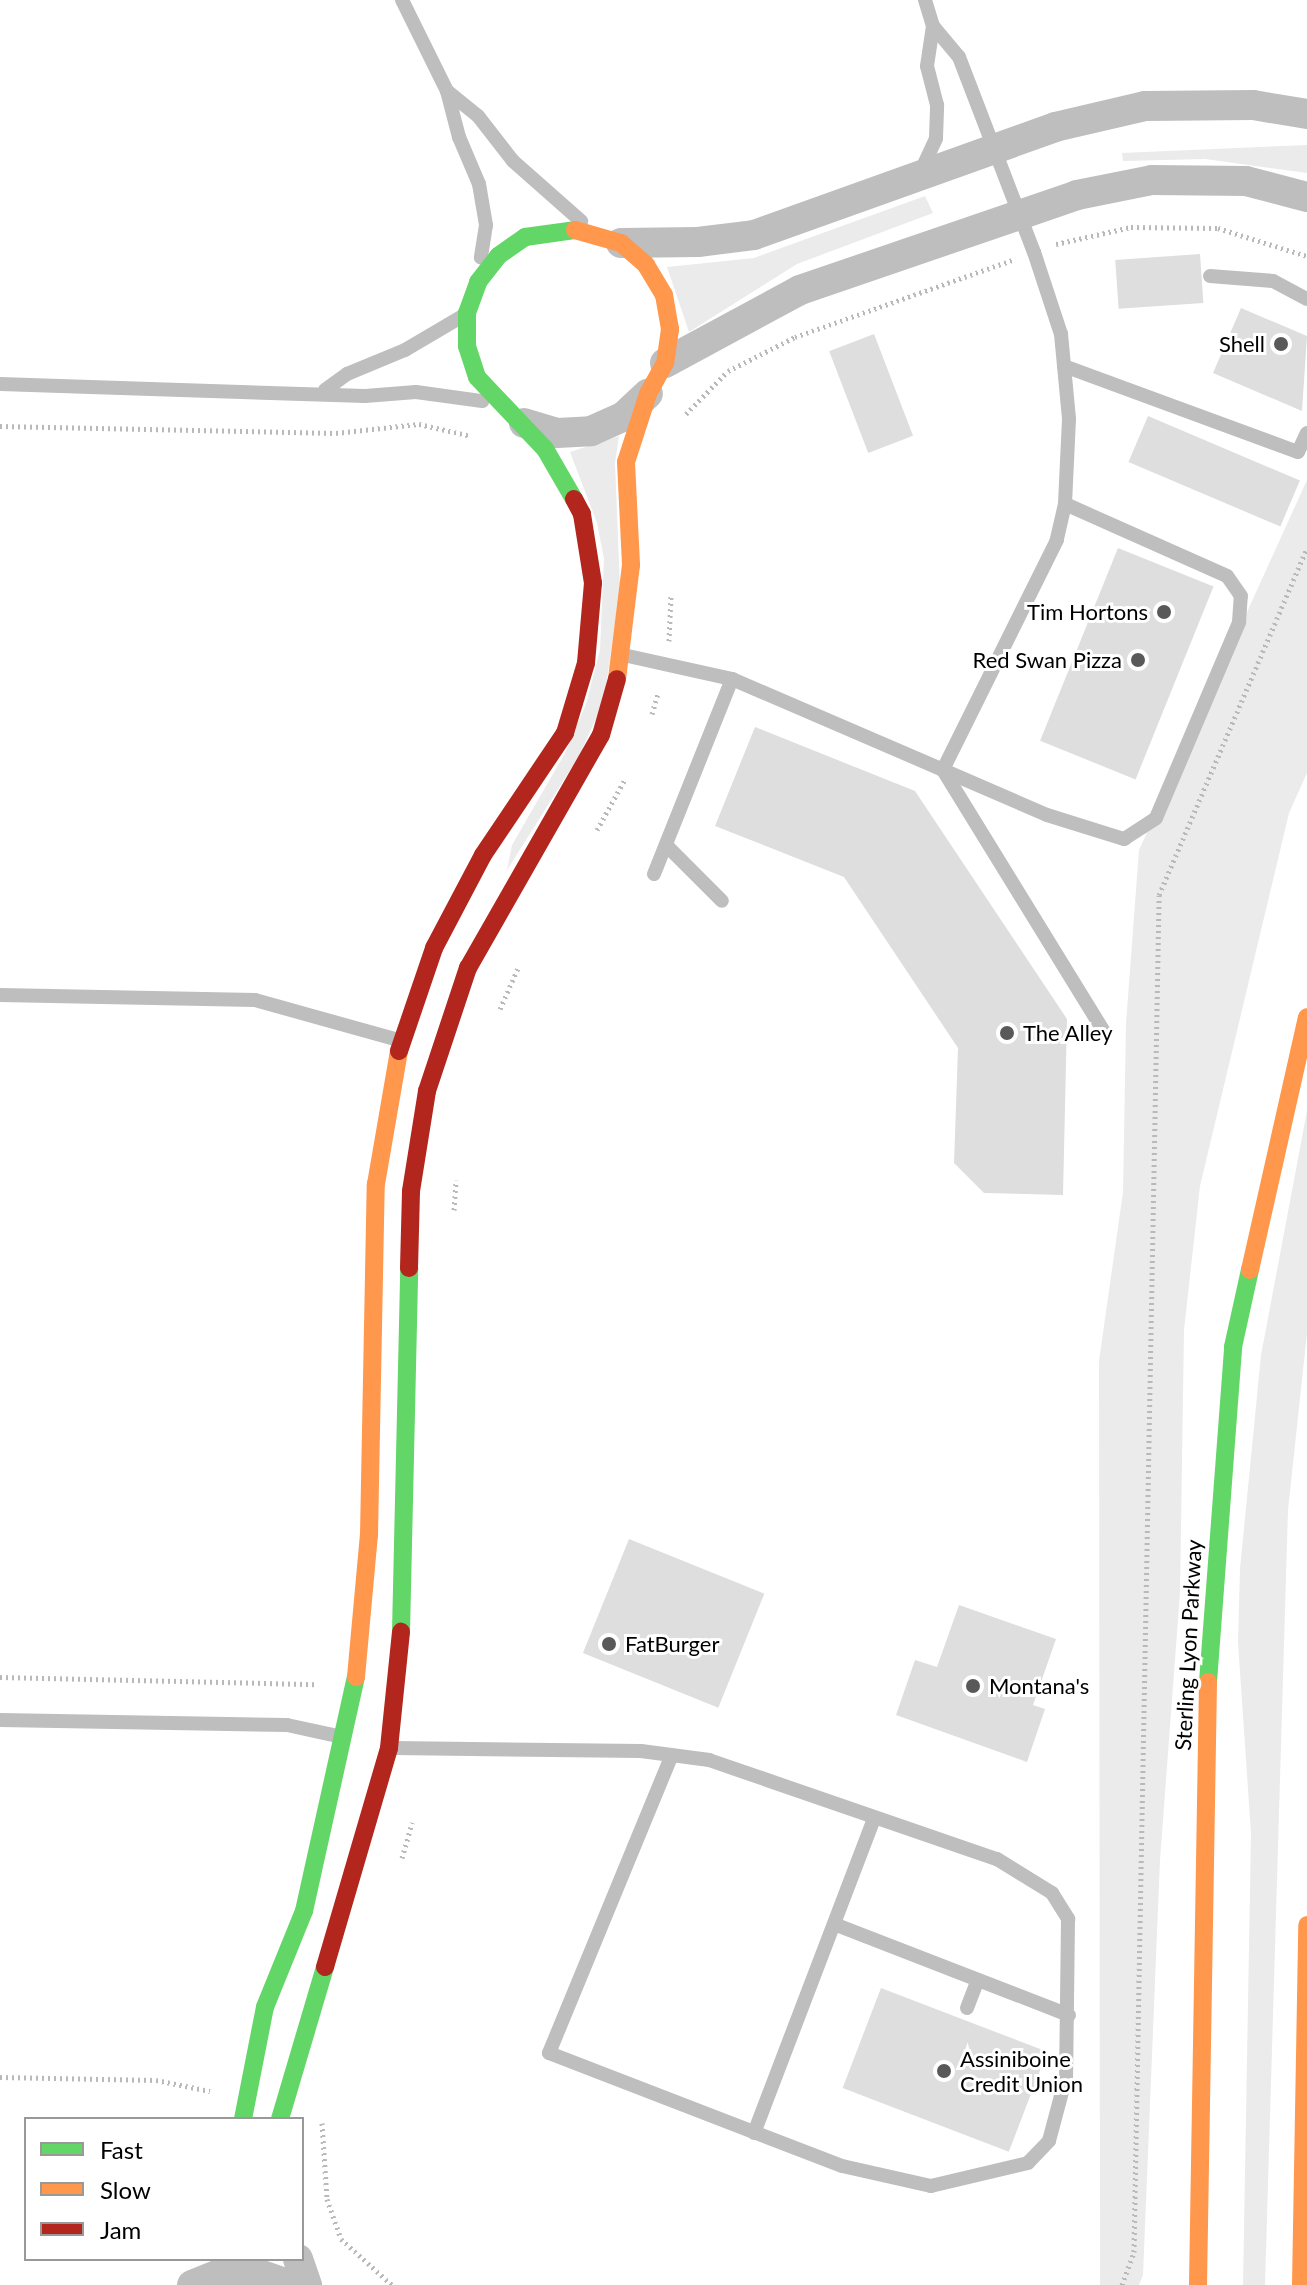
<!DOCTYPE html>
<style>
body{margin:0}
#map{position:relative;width:1307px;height:2285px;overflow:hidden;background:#fff;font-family:Lato,sans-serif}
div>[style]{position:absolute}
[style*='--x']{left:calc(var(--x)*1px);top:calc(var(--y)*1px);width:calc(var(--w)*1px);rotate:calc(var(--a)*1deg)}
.green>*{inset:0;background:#ebebeb}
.building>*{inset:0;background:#dedede;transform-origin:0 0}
.path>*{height:5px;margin-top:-2.5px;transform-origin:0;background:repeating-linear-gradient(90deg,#b9b9b9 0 2px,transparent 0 6px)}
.lane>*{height:14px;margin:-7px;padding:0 7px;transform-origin:7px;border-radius:7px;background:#bebebe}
.street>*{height:30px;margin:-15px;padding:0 15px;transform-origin:15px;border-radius:15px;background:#bebebe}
.fast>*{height:18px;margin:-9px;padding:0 9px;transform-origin:9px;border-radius:9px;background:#63d668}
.slow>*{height:18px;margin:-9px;padding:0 9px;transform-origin:9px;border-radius:9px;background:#ff974d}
.jam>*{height:18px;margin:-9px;padding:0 9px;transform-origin:9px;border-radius:9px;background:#b3261e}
.dots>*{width:22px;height:22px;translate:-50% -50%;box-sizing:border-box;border:4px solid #fff;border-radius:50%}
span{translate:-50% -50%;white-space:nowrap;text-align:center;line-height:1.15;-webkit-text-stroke:6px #fff;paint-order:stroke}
.poi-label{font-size:22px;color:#000}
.right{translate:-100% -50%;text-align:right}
.left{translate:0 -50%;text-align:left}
.street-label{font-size:22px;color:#000}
.legend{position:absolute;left:24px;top:2117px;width:280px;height:144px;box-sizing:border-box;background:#fff;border:2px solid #999;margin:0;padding:10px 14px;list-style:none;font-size:24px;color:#000}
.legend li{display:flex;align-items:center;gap:16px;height:40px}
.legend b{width:40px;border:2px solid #999}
</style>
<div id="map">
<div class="green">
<i style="clip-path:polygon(1307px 145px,1307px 173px,1205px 159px,1123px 161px,1122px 153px)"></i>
<i style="clip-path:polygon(925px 196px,933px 213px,797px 264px,689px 332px,667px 267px,754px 258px)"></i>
<i style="clip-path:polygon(619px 436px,615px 463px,620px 587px,604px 701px,579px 756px,507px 870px,512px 845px,565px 753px,586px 704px,600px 650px,604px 559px,597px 523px,570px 452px)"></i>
<i style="clip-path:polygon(1307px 480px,1307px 773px,1289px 813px,1200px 1186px,1184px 1330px,1180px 1593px,1160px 1860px,1143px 2275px,1139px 2285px,1100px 2285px,1099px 1361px,1123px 1192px,1126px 1023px,1139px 850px)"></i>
<i style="clip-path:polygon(1307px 1111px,1307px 1333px,1288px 1510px,1265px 2285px,1243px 2285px,1251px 1833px,1238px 1643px,1240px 1569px,1261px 1355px)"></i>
</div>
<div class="building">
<i style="left:1200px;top:254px;width:49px;height:85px;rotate:86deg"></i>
<i style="clip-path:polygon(1241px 308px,1307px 336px,1302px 411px,1213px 373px)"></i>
<i style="left:874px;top:334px;width:109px;height:48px;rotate:69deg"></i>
<i style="left:1148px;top:416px;width:165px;height:50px;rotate:23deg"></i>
<i style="left:1118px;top:548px;width:103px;height:208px;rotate:22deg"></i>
<i style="clip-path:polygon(755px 727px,915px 791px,1067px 1019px,1063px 1195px,984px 1193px,954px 1163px,958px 1048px,844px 877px,715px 826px)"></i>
<i style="left:629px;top:1539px;width:146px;height:123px;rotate:22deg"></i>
<i style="clip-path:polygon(959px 1605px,1056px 1639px,1033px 1705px,1045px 1709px,1027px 1762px,896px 1715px,915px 1660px,937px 1667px)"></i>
<i style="left:881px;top:1988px;width:178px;height:107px;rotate:21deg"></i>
</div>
<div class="path">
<i style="--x:1056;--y:244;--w:77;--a:-12.8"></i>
<i style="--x:1131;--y:227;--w:87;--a:0.7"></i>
<i style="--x:1218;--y:228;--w:93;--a:17.5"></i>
<i style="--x:686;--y:414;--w:60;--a:-45.7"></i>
<i style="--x:728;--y:371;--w:75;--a:-26.9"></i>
<i style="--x:795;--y:337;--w:231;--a:-19.5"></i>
<i style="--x:0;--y:426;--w:336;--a:1.2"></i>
<i style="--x:336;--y:433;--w:83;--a:-6.2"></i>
<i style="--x:419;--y:424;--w:53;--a:13"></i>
<i style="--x:669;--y:641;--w:46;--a:-87.5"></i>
<i style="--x:652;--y:714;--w:22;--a:-74"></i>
<i style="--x:597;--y:830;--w:58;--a:-61.2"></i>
<i style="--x:500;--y:1009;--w:47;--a:-66.2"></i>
<i style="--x:454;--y:1210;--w:30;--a:-86"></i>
<i style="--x:0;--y:1677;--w:315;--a:1.3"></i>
<i style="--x:402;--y:1858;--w:37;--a:-74"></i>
<i style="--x:0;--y:2077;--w:156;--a:1.1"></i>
<i style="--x:156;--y:2080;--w:55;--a:11.5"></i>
<i style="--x:322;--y:2123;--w:76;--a:86.2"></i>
<i style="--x:327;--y:2199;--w:42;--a:70.7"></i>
<i style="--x:341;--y:2239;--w:69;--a:42"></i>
<i style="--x:1122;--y:2285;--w:35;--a:-70"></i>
<i style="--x:1134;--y:2252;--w:1357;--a:-88.94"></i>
<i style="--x:1159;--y:895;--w:377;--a:-66.9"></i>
</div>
<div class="lane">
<i style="--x:402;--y:0;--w:102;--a:63.7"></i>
<i style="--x:447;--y:91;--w:48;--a:75.4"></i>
<i style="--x:459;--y:137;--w:51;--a:66.9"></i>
<i style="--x:479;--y:184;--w:42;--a:80.3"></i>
<i style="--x:486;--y:225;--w:33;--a:99"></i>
<i style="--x:925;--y:0;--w:27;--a:73"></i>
<i style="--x:933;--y:26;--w:40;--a:50"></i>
<i style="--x:959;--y:57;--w:209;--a:69"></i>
<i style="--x:1034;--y:252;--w:86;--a:71.8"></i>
<i style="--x:1061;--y:334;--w:85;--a:84.6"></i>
<i style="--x:1069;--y:419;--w:85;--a:92.7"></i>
<i style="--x:1065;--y:504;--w:37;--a:103"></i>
<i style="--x:1057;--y:540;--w:257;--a:116.4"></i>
<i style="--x:943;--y:770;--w:113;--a:23.4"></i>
<i style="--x:1047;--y:815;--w:81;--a:17.3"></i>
<i style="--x:1124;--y:839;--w:38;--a:-33"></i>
<i style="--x:1156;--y:818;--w:213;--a:-67"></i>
<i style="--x:1239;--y:622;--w:26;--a:-86"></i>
<i style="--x:1241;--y:596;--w:24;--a:-125"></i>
<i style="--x:1227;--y:576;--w:177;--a:-156"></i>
<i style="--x:447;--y:91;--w:40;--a:39"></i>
<i style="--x:478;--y:116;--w:57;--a:52.1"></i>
<i style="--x:513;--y:161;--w:91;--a:41.4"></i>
<i style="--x:920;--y:173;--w:38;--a:-65"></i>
<i style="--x:936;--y:138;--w:33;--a:-88"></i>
<i style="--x:937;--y:105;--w:40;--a:-104.4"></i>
<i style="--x:927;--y:66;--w:40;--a:-81.5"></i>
<i style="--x:1210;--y:276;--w:63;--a:4.5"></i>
<i style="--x:1273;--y:281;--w:38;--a:28"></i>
<i style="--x:1064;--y:366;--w:249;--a:20.2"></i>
<i style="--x:1298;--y:452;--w:21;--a:-65"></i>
<i style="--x:0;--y:384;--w:365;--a:1.9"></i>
<i style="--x:365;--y:396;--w:51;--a:-4.5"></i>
<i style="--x:416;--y:392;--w:67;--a:7.8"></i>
<i style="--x:325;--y:390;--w:27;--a:-36"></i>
<i style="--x:347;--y:374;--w:63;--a:-22.5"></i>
<i style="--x:405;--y:350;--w:65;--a:-30.5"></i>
<i style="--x:628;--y:656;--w:107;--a:12.5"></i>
<i style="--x:732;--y:679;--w:230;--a:23.3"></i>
<i style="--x:943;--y:770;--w:305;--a:58.4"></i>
<i style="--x:666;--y:845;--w:79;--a:45"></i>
<i style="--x:654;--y:874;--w:210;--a:-68.2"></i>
<i style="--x:0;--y:995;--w:255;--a:1.1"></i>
<i style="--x:255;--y:1000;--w:148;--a:15.6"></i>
<i style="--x:0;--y:1720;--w:287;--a:1"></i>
<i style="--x:287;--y:1725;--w:56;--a:12.3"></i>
<i style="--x:394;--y:1748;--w:247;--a:0.7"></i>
<i style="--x:641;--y:1751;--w:69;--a:7.5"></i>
<i style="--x:709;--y:1760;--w:305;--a:19"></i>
<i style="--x:997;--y:1859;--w:65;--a:31.7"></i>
<i style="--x:1052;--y:1893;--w:31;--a:58"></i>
<i style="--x:1068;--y:1919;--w:158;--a:90.7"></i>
<i style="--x:1066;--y:2077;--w:66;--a:104.9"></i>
<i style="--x:1049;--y:2141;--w:30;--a:134"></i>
<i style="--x:1028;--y:2163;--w:100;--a:166.7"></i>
<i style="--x:931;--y:2186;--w:91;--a:-167.3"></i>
<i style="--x:842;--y:2166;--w:314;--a:-158.9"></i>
<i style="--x:549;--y:2053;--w:322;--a:-67.6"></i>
<i style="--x:834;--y:1924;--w:252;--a:21.2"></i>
<i style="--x:967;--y:2008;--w:30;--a:-69"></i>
<i style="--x:754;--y:2133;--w:336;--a:-69.1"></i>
</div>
<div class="street">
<i style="--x:621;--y:243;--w:77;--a:-0.7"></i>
<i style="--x:698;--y:242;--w:56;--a:-7.1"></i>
<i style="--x:754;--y:235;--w:320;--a:-19.7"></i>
<i style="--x:1055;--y:127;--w:92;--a:-13.1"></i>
<i style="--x:1145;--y:106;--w:108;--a:-0.5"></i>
<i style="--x:1253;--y:105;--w:55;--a:9.5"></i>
<i style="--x:665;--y:363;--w:153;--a:-28.4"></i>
<i style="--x:800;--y:290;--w:293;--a:-18.9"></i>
<i style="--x:1077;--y:195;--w:76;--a:-11.3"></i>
<i style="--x:1152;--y:180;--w:94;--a:0.6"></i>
<i style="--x:1246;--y:181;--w:63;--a:14.7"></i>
<i style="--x:524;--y:423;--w:34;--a:17"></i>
<i style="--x:557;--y:433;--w:34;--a:-3"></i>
<i style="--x:591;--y:431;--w:35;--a:-24"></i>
<i style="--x:623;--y:417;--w:34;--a:-43"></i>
<i style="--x:298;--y:2259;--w:28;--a:71"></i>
<i style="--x:192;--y:2285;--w:29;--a:-22"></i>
<i style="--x:219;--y:2274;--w:34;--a:-3"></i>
<i style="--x:253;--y:2272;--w:39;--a:19"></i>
</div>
<div class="fast">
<i style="--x:574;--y:499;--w:58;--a:-120.1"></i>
<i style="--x:545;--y:449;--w:99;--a:-133.4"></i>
<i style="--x:477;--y:377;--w:33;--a:-108"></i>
<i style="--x:467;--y:346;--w:33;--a:-90"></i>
<i style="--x:467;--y:313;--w:33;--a:-70"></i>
<i style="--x:478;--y:282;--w:33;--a:-52"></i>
<i style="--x:498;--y:256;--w:33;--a:-35"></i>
<i style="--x:525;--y:237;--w:50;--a:-8"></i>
<i style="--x:401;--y:1632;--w:364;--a:-88.7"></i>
<i style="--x:1208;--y:1682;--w:336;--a:-85.7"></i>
<i style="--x:1233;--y:1347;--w:79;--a:-77.6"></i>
<i style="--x:243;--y:2119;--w:114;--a:-78.9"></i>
<i style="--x:265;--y:2007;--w:104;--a:-67.9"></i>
<i style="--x:304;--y:1911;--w:240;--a:-77.5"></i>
<i style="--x:280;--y:2119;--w:159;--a:-73.5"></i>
</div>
<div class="slow">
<i style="--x:575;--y:230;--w:48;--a:15.8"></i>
<i style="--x:621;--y:243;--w:33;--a:41"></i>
<i style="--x:646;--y:265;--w:35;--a:59"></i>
<i style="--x:664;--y:295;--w:35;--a:80"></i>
<i style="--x:670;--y:329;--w:34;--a:98"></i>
<i style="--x:665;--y:363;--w:35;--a:119"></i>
<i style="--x:648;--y:394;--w:71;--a:107.9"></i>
<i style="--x:626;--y:462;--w:103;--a:87.2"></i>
<i style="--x:631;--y:565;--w:115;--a:97"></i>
<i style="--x:1250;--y:1270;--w:259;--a:-77.3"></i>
<i style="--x:356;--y:1677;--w:143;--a:-84.8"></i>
<i style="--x:369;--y:1535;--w:351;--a:-88.9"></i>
<i style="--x:376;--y:1184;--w:135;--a:-80.2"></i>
<i style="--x:1198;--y:2285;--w:603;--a:-89.05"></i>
<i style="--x:1301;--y:2285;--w:360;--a:-89"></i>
</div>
<div class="jam">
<i style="--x:399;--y:1051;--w:109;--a:-71.2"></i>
<i style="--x:434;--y:948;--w:105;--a:-62.2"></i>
<i style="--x:483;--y:855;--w:147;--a:-56.1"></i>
<i style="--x:565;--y:733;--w:73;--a:-73.3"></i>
<i style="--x:586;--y:663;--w:80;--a:-85"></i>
<i style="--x:593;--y:583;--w:70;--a:-99.1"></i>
<i style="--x:582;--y:514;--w:17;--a:-118"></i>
<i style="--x:409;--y:1268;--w:77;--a:-88.5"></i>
<i style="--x:411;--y:1191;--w:101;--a:-80.9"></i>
<i style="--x:427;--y:1091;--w:130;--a:-71.6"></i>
<i style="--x:468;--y:968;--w:268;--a:-60.3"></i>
<i style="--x:601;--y:735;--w:58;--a:-74.1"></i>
<i style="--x:325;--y:1967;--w:228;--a:-73.7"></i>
<i style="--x:389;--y:1748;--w:117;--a:-84.1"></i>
</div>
<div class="dots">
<i style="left:1281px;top:344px;background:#595959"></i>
<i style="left:1164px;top:612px;background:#595959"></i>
<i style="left:1138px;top:660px;background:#595959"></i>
<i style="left:1007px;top:1033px;background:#595959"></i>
<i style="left:609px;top:1644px;background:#595959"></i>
<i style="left:973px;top:1686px;background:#595959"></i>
<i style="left:944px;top:2071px;background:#595959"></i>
</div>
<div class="poi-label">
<span class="right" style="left:1265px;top:344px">Shell</span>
<span class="right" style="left:1148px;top:612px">Tim Hortons</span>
<span class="right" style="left:1122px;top:660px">Red Swan Pizza</span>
<span class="left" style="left:1023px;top:1033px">The Alley</span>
<span class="left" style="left:625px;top:1644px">FatBurger</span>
<span class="left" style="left:989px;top:1686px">Montana's</span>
<span class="left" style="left:960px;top:2071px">Assiniboine<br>Credit Union</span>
</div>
<div class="street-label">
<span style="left:1188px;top:1645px;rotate:-87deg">Sterling Lyon Parkway</span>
</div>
<ul class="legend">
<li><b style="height:10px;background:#63d668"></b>Fast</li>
<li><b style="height:10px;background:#ff974d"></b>Slow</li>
<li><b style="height:10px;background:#b3261e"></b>Jam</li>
</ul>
</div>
